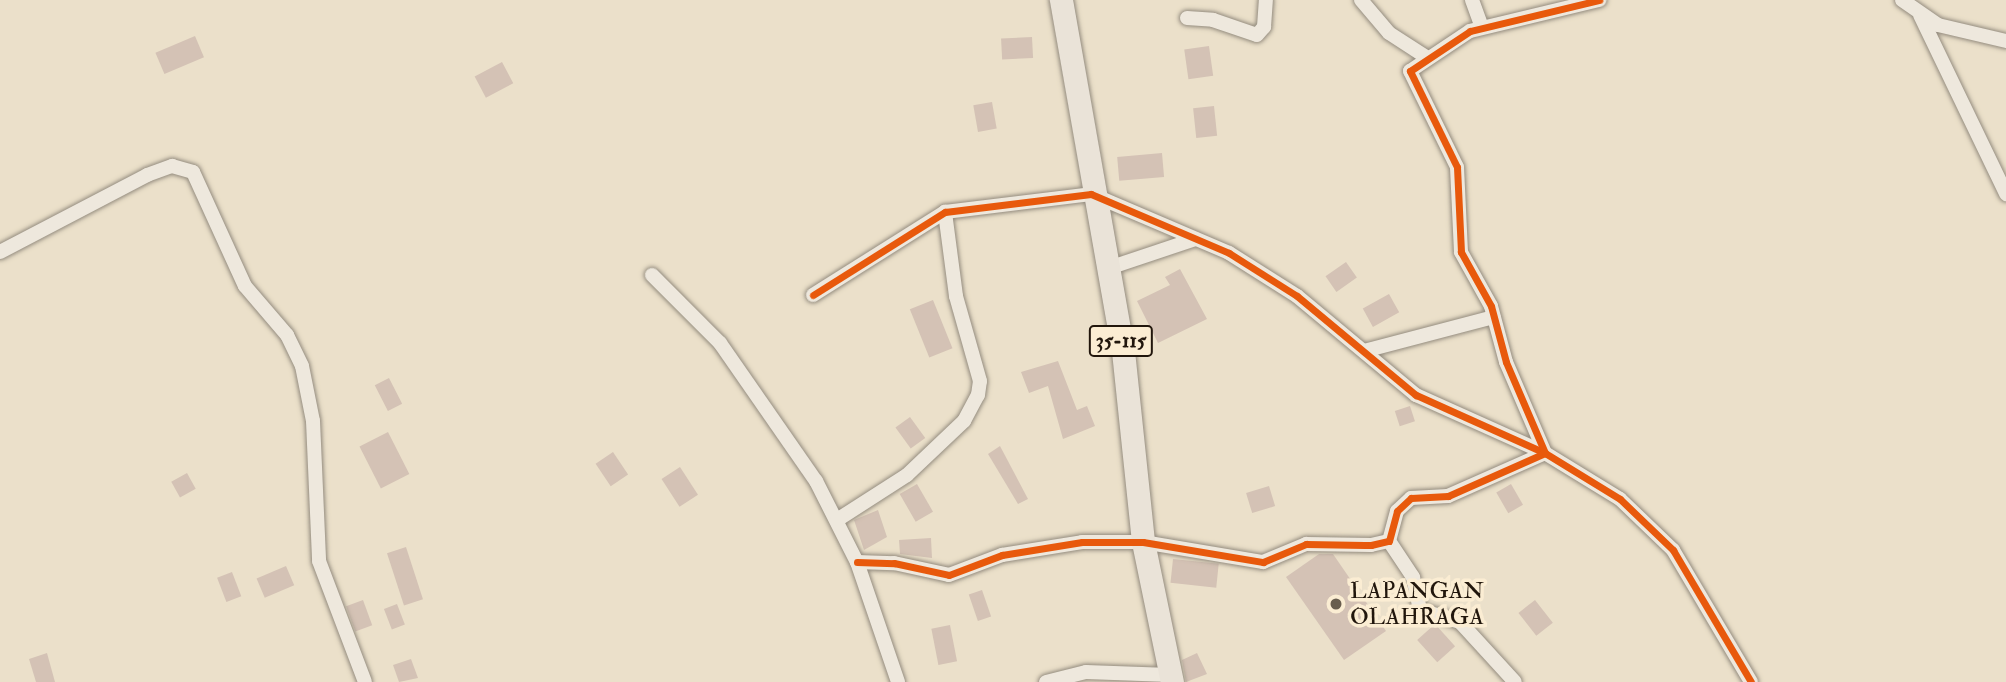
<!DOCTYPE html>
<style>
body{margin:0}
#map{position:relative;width:2006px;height:682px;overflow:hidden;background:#ebe0ca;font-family:"IM FELL Double Pica",serif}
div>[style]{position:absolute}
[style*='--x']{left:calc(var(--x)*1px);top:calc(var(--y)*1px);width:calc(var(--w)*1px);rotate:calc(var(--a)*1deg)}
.building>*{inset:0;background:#d4c2b5;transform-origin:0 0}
.roads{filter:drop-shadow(0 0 2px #948c7f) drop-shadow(0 0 2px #948c7f)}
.minor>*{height:14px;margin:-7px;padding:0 7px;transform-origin:7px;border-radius:7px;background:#eee8dd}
.primary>*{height:23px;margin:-11.5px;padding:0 11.5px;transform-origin:11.5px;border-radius:11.5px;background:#eae3d8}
.cycleway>*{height:7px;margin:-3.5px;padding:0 3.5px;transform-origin:3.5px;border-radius:3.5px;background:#e8590c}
.dots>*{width:19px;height:19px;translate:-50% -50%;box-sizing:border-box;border:4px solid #fbedd3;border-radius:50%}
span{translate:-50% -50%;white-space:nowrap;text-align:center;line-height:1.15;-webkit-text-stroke:7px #fbedd3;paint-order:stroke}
.shield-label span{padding:2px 5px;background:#fbedd3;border:2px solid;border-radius:5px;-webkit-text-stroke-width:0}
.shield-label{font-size:21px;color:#21160c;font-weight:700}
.poi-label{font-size:23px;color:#21160c}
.left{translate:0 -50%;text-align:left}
</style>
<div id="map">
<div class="building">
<i style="left:195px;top:36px;width:23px;height:43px;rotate:67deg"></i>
<i style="left:1032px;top:37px;width:21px;height:31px;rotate:87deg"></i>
<i style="left:1209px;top:46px;width:30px;height:25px;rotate:82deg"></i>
<i style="left:502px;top:62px;width:24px;height:31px;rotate:62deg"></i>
<i style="left:992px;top:102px;width:27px;height:19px;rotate:80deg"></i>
<i style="left:1214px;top:106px;width:30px;height:21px;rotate:84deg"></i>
<i style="left:1162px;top:153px;width:24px;height:45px;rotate:85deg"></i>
<i style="left:1346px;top:262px;width:19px;height:25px;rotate:55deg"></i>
<i style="clip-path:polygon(1180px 269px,1207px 319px,1158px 343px,1137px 301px,1170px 285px,1165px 277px)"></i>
<i style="left:1389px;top:294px;width:21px;height:30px;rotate:61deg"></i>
<i style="left:933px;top:300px;width:52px;height:25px;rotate:68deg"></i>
<i style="clip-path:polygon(1058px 361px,1077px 410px,1087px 406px,1095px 426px,1063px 439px,1048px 386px,1029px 393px,1021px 372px)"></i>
<i style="left:389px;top:378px;width:29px;height:16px;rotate:63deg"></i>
<i style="left:1410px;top:406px;width:16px;height:16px;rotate:72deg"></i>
<i style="left:910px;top:417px;width:26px;height:18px;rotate:54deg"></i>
<i style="left:388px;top:432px;width:47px;height:32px;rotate:63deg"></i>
<i style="clip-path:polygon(1000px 446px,1028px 499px,1018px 504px,988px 454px)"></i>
<i style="left:613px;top:452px;width:27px;height:21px;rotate:56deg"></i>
<i style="left:680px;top:467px;width:33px;height:22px;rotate:57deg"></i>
<i style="left:187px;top:473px;width:18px;height:18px;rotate:61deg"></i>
<i style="left:917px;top:484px;width:32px;height:20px;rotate:60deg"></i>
<i style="left:1511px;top:484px;width:24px;height:17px;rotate:60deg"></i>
<i style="left:1269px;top:486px;width:21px;height:24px;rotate:73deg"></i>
<i style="clip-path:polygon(878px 510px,887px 537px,864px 550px,854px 520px)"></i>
<i style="clip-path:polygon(931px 538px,932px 558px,900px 554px,899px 540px)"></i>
<i style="left:406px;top:547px;width:55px;height:20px;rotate:72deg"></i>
<i style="clip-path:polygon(1319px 554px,1333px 554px,1386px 631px,1344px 660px,1286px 577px)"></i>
<i style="left:1173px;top:559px;width:46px;height:24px;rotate:6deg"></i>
<i style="left:286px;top:566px;width:21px;height:32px;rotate:67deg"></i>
<i style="left:232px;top:572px;width:26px;height:16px;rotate:69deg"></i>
<i style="left:982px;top:590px;width:28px;height:14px;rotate:71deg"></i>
<i style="left:363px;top:600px;width:27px;height:18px;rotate:70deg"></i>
<i style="left:1535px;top:600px;width:29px;height:21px;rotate:52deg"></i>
<i style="left:397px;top:604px;width:22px;height:14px;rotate:69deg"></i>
<i style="left:1435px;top:624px;width:30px;height:24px;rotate:48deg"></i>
<i style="left:950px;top:625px;width:37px;height:19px;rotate:79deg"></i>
<i style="clip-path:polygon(47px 653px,55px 682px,36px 682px,29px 659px)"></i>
<i style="clip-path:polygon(1197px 653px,1207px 674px,1186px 682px,1182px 660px)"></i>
<i style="clip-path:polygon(411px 659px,418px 678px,399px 682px,393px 665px)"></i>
</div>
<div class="roads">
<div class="minor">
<i style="--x:1361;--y:0;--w:43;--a:49.7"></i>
<i style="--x:1389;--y:33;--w:44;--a:33"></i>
<i style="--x:1472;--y:0;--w:29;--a:70"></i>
<i style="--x:1902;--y:0;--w:44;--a:34.8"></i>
<i style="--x:1938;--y:25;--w:70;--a:13.2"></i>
<i style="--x:1920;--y:15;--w:199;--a:64.3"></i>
<i style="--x:1187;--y:18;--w:26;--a:4"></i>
<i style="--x:1213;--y:20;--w:46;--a:18.8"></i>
<i style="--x:1257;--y:35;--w:11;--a:-49"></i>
<i style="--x:1264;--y:27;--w:27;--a:-86"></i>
<i style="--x:0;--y:252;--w:166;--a:-27.6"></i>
<i style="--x:147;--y:175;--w:27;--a:-20"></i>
<i style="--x:172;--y:166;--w:22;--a:16"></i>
<i style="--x:193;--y:172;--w:125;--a:65.5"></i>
<i style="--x:245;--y:286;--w:65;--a:49.4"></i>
<i style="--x:287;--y:335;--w:34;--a:64"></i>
<i style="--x:302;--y:366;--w:56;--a:78.7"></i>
<i style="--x:313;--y:421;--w:140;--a:87.5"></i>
<i style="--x:319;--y:561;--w:129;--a:69.2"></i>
<i style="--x:1106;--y:269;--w:94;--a:-18.6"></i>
<i style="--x:652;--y:275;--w:96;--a:45"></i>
<i style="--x:720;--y:343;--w:168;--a:55.2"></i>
<i style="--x:816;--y:481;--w:91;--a:63.2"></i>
<i style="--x:857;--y:562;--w:127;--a:71.1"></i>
<i style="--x:813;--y:295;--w:156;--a:-32.2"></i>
<i style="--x:945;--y:212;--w:147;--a:-7"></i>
<i style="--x:1091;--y:194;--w:150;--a:23.1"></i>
<i style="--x:1229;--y:253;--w:80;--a:32.3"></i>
<i style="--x:1297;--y:296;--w:155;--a:39.8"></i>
<i style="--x:1416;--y:395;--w:141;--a:24.2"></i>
<i style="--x:1545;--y:453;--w:88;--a:31.5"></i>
<i style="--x:1620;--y:499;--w:74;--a:43.9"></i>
<i style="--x:1673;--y:550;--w:153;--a:59.4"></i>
<i style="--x:1364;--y:351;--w:134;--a:-14.7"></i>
<i style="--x:837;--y:520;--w:83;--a:-32.7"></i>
<i style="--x:907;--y:475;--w:79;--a:-43.5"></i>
<i style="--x:964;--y:421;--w:30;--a:-62"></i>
<i style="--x:978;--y:395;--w:14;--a:-82"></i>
<i style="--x:980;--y:381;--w:88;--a:-105.8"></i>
<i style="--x:956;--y:296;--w:85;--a:-97.5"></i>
<i style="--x:1389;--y:541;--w:43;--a:56.3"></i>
<i style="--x:1413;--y:577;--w:34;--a:78"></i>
<i style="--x:1420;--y:610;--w:42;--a:16.7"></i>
<i style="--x:1460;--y:622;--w:81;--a:47.5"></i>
<i style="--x:857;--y:562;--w:37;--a:2"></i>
<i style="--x:894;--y:563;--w:56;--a:12.3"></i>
<i style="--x:949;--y:575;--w:57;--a:-20.7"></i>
<i style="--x:1002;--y:555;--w:81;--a:-9.2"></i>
<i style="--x:1082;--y:542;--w:61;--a:0"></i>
<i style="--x:1143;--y:542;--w:122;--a:9.5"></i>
<i style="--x:1263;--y:562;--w:47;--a:-22.7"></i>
<i style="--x:1306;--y:544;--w:65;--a:0.9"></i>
<i style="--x:1371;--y:545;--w:18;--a:-13"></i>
<i style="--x:1389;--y:541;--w:31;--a:-75"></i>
<i style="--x:1397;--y:511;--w:19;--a:-43"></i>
<i style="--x:1411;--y:498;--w:37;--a:-3"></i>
<i style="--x:1448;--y:496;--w:106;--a:-23.9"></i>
<i style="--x:1545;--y:453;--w:99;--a:-113.2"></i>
<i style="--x:1506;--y:362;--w:58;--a:-105"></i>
<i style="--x:1491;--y:306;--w:62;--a:-119.1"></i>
<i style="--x:1461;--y:252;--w:85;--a:-92.7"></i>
<i style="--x:1457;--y:167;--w:107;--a:-116.1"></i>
<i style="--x:1410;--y:71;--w:72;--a:-33.7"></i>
<i style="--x:1470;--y:31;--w:133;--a:-13.5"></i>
<i style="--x:1046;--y:682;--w:41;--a:-14"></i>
<i style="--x:1086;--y:672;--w:84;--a:2"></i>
</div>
<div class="primary">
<i style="--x:1061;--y:0;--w:356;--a:80"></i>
<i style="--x:1123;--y:351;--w:192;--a:84"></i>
<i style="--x:1143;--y:542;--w:143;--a:78.3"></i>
</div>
</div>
<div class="cycleway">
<i style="--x:813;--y:295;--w:156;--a:-32.2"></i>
<i style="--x:945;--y:212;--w:147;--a:-7"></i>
<i style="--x:1091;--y:194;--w:150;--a:23.1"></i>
<i style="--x:1229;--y:253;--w:80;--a:32.3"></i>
<i style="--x:1297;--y:296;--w:155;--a:39.8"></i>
<i style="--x:1416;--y:395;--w:141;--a:24.2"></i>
<i style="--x:1545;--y:453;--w:88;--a:31.5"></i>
<i style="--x:1620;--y:499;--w:74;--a:43.9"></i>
<i style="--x:1673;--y:550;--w:153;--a:59.4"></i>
<i style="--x:857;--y:562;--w:37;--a:2"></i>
<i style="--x:894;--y:563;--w:56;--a:12.3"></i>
<i style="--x:949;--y:575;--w:57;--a:-20.7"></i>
<i style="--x:1002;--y:555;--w:81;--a:-9.2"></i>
<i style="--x:1082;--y:542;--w:61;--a:0"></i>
<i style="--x:1143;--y:542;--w:122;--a:9.5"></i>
<i style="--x:1263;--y:562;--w:47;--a:-22.7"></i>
<i style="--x:1306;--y:544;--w:65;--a:0.9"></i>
<i style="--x:1371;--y:545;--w:18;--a:-13"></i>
<i style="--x:1389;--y:541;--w:31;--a:-75"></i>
<i style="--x:1397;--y:511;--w:19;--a:-43"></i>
<i style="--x:1411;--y:498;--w:37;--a:-3"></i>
<i style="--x:1448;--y:496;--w:106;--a:-23.9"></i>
<i style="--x:1545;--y:453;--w:99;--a:-113.2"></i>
<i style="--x:1506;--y:362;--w:58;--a:-105"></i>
<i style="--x:1491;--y:306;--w:62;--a:-119.1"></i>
<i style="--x:1461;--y:252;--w:85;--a:-92.7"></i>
<i style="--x:1457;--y:167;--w:107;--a:-116.1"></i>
<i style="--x:1410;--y:71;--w:72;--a:-33.7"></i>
<i style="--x:1470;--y:31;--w:133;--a:-13.5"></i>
</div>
<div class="dots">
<i style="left:1336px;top:604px;background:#685d4e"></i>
</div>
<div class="shield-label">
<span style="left:1121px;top:341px">35-115</span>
</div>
<div class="poi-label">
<span class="left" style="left:1350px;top:604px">LAPANGAN<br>OLAHRAGA</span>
</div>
</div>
